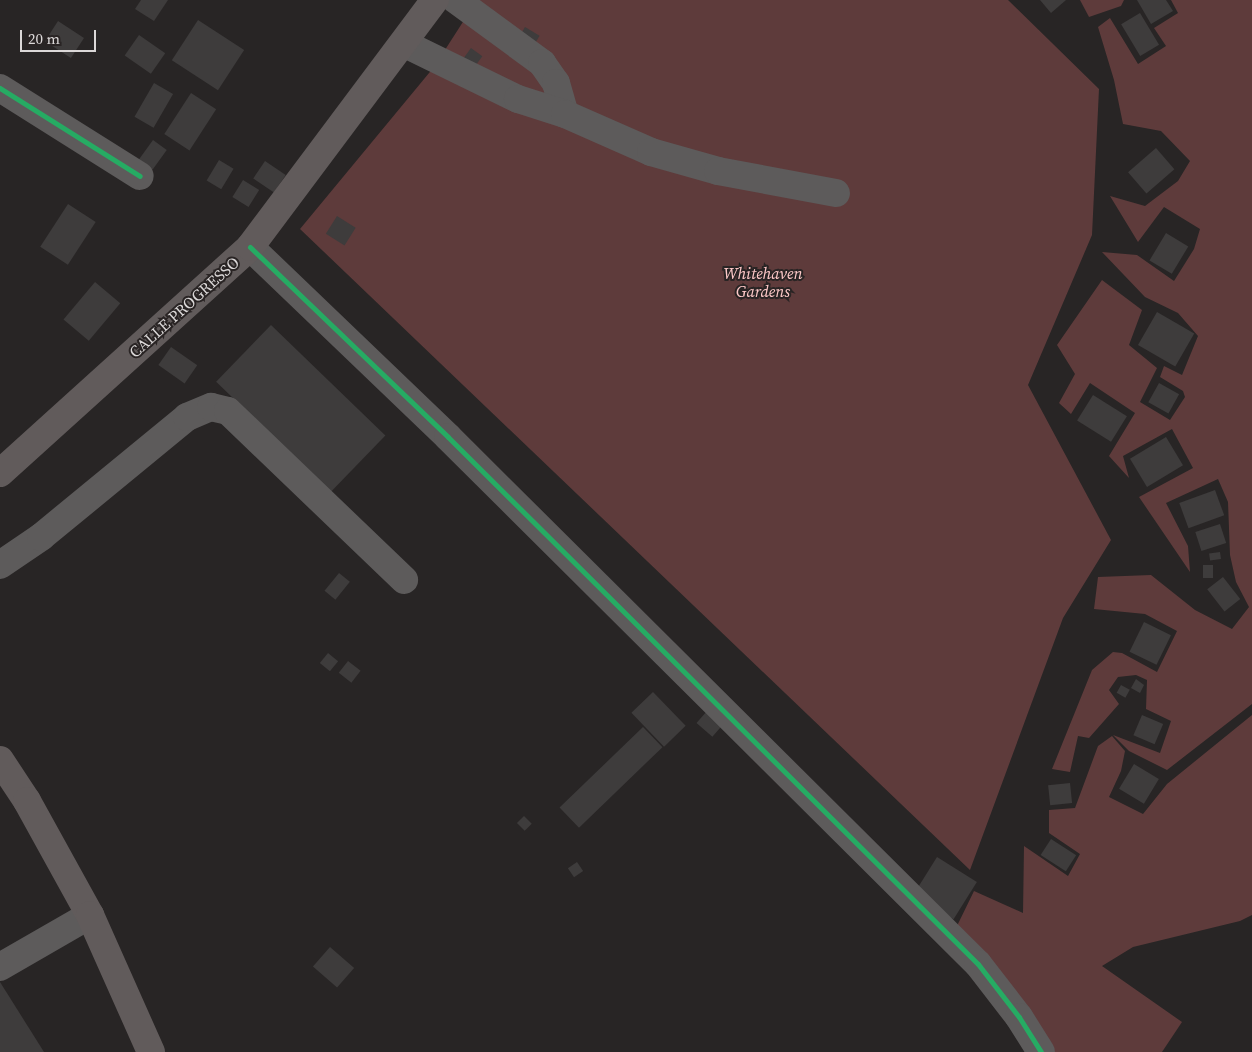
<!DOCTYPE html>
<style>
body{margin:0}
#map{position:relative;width:1252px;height:1052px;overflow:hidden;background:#282525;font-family:"Source Serif 4",serif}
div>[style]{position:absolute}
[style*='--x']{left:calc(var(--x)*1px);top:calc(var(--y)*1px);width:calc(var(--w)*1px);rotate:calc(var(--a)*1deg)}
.green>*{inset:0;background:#5e3b3b}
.building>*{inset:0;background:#3e3c3c;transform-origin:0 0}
.minor>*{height:28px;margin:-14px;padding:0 14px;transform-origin:14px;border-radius:14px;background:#5d5b5b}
.major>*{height:28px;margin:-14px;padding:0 14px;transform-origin:14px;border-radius:14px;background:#615b5b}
.cycleway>*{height:5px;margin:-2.5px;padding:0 2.5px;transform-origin:2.5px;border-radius:2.5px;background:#26ab63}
span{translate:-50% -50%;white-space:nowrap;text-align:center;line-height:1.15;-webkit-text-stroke:4px #292424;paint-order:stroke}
.park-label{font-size:16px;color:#ffcac9;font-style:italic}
.street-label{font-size:16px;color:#dbd8d8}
.scale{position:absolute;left:20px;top:30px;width:76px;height:22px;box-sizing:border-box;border:2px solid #dbd8d8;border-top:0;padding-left:6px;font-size:15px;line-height:18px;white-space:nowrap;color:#dbd8d8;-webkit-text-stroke:4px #292424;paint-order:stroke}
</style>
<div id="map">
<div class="green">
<i style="clip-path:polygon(477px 0,1008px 0,1099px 89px,1092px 235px,1028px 385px,1111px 540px,1063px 618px,970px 870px,300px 229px,434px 67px)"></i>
<i style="clip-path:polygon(1080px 0,1124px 0,1121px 6px,1089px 17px)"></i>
<i style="clip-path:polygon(1171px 0,1252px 0,1252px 704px,1167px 770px,1129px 751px,1113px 735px,1160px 753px,1171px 721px,1146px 709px,1147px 680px,1136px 675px,1118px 677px,1109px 690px,1119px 704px,1089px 738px,1078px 736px,1070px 772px,1052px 769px,1092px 670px,1113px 652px,1122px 653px,1157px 672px,1177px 631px,1145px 614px,1094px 609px,1098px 577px,1151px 575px,1195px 610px,1232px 629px,1249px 607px,1236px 582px,1230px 555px,1228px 502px,1218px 479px,1166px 503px,1188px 546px,1190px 572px,1139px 497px,1193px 468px,1172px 429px,1123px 456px,1129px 478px,1109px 456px,1135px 413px,1090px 383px,1071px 414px,1059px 403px,1075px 374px,1057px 345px,1102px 280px,1142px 310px,1129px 345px,1157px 368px,1140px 402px,1170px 420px,1185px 397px,1183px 391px,1160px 377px,1164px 366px,1182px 375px,1198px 336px,1178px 313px,1145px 297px,1102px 252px,1137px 255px,1174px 281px,1194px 249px,1200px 229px,1164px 207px,1138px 242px,1110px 196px,1145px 206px,1178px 181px,1190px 161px,1161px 131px,1123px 124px,1114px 80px,1098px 27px,1110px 18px,1138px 64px,1166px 46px,1154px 28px,1178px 13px)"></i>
<i style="clip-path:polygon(1252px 715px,1252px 915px,1240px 921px,1133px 947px,1102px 966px,1182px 1022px,1162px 1052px,1048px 1052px,955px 930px,974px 891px,1023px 913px,1024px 846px,1068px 876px,1080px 854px,1049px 833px,1049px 810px,1075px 808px,1098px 746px,1112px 736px,1125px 751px,1121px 771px,1109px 797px,1143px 814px,1167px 784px)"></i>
</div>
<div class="building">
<i style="clip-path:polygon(141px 0,168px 0,154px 21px,135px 9px)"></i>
<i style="clip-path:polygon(1040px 0,1066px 0,1051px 13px)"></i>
<i style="clip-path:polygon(1137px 0,1166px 0,1173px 11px,1151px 24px)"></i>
<i style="left:1140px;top:13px;width:37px;height:22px;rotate:59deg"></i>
<i style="left:198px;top:20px;width:55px;height:48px;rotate:33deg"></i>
<i style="left:58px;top:21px;width:31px;height:24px;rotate:33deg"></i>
<i style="left:525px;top:27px;width:17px;height:13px;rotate:31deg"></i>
<i style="left:139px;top:35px;width:32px;height:25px;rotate:35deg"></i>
<i style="left:471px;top:48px;width:14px;height:20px;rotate:36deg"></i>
<i style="left:154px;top:83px;width:22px;height:39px;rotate:30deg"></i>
<i style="left:191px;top:93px;width:30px;height:49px;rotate:33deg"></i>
<i style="left:153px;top:140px;width:17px;height:24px;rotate:36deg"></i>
<i style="left:1156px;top:148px;width:28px;height:37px;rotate:49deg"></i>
<i style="left:219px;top:160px;width:17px;height:24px;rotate:31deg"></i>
<i style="left:265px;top:161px;width:25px;height:21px;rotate:34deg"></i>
<i style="left:243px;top:180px;width:19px;height:20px;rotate:32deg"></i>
<i style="left:68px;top:204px;width:33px;height:51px;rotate:33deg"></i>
<i style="left:337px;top:216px;width:22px;height:21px;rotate:32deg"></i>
<i style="left:1166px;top:233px;width:26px;height:32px;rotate:31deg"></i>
<i style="left:95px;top:282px;width:33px;height:49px;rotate:40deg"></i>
<i style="left:1157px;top:312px;width:43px;height:38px;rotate:30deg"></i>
<i style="left:271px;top:325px;width:159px;height:79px;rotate:44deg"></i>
<i style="left:171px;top:347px;width:32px;height:22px;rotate:35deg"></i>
<i style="left:1159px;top:383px;width:23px;height:22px;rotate:29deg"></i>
<i style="left:1093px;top:395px;width:40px;height:30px;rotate:32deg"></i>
<i style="left:1166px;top:437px;width:33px;height:42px;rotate:59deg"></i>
<i style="left:1215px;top:490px;width:27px;height:38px;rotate:70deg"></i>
<i style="left:1220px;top:524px;width:20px;height:26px;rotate:72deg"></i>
<i style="left:1220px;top:552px;width:7px;height:11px;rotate:82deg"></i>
<i style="left:1203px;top:565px;width:10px;height:13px"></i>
<i style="left:339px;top:573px;width:14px;height:23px;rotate:39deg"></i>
<i style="left:1223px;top:577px;width:28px;height:20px;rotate:52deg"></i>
<i style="left:1144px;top:622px;width:30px;height:33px;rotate:26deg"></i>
<i style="left:328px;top:653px;width:13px;height:13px;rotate:39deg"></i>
<i style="left:348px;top:661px;width:16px;height:15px;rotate:38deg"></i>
<i style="clip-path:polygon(1136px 679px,1144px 685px,1140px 693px,1131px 688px)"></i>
<i style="left:1121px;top:685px;width:10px;height:9px;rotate:29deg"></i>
<i style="left:653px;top:692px;width:47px;height:30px;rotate:46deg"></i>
<i style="left:707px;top:711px;width:21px;height:16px;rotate:41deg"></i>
<i style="left:1142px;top:715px;width:23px;height:22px;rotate:23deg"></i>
<i style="left:643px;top:727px;width:28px;height:116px;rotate:46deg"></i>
<i style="left:1134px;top:764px;width:29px;height:29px;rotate:31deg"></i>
<i style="left:1070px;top:783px;width:20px;height:22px;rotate:84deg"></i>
<i style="left:524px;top:816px;width:11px;height:10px;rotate:45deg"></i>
<i style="left:1051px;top:839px;width:30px;height:19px;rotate:33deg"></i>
<i style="left:937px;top:857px;width:47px;height:44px;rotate:32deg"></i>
<i style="left:577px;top:862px;width:11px;height:11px;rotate:56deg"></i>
<i style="left:330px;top:947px;width:32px;height:26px;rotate:41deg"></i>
<i style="clip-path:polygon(0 982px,44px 1052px,0 1052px)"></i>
</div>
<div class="minor">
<i style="--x:456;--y:0;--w:107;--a:36.2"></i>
<i style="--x:542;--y:63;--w:24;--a:55"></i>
<i style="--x:556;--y:83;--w:32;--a:74"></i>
<i style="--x:405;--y:44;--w:126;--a:26"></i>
<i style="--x:518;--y:99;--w:49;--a:17.7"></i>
<i style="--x:565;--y:114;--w:94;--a:23.8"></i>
<i style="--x:651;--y:152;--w:70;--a:15.8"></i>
<i style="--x:718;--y:171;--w:120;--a:10.6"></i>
<i style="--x:0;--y:88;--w:165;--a:32.2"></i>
<i style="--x:250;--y:247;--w:274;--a:43.8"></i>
<i style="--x:448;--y:437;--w:747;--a:44.84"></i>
<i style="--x:978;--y:964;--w:67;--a:52.3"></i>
<i style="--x:1019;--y:1017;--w:41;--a:57.8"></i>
<i style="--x:0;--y:565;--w:50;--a:-34.3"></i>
<i style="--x:41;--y:537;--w:189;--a:-39.4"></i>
<i style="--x:187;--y:417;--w:26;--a:-23"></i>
<i style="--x:211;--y:407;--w:17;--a:13"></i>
<i style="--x:228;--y:411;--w:244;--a:43.8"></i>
<i style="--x:0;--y:967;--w:104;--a:-30"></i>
</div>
<div class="major">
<i style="--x:0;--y:473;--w:337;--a:-42.1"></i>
<i style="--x:250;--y:247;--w:309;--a:-53.2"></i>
<i style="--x:0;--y:760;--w:49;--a:56.6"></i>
<i style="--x:27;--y:801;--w:130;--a:61.1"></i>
<i style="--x:90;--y:915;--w:150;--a:66"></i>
</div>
<div class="cycleway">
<i style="--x:0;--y:88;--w:165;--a:32.2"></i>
<i style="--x:250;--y:247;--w:274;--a:43.8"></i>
<i style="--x:448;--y:437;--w:747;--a:44.84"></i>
<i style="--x:978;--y:964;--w:67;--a:52.3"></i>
<i style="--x:1019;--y:1017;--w:41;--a:57.8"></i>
</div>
<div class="park-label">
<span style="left:763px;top:282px">Whitehaven<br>Gardens</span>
</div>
<div class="street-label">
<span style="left:184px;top:307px;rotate:-42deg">CALLE PROGRESSO</span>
</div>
<div class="scale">20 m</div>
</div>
